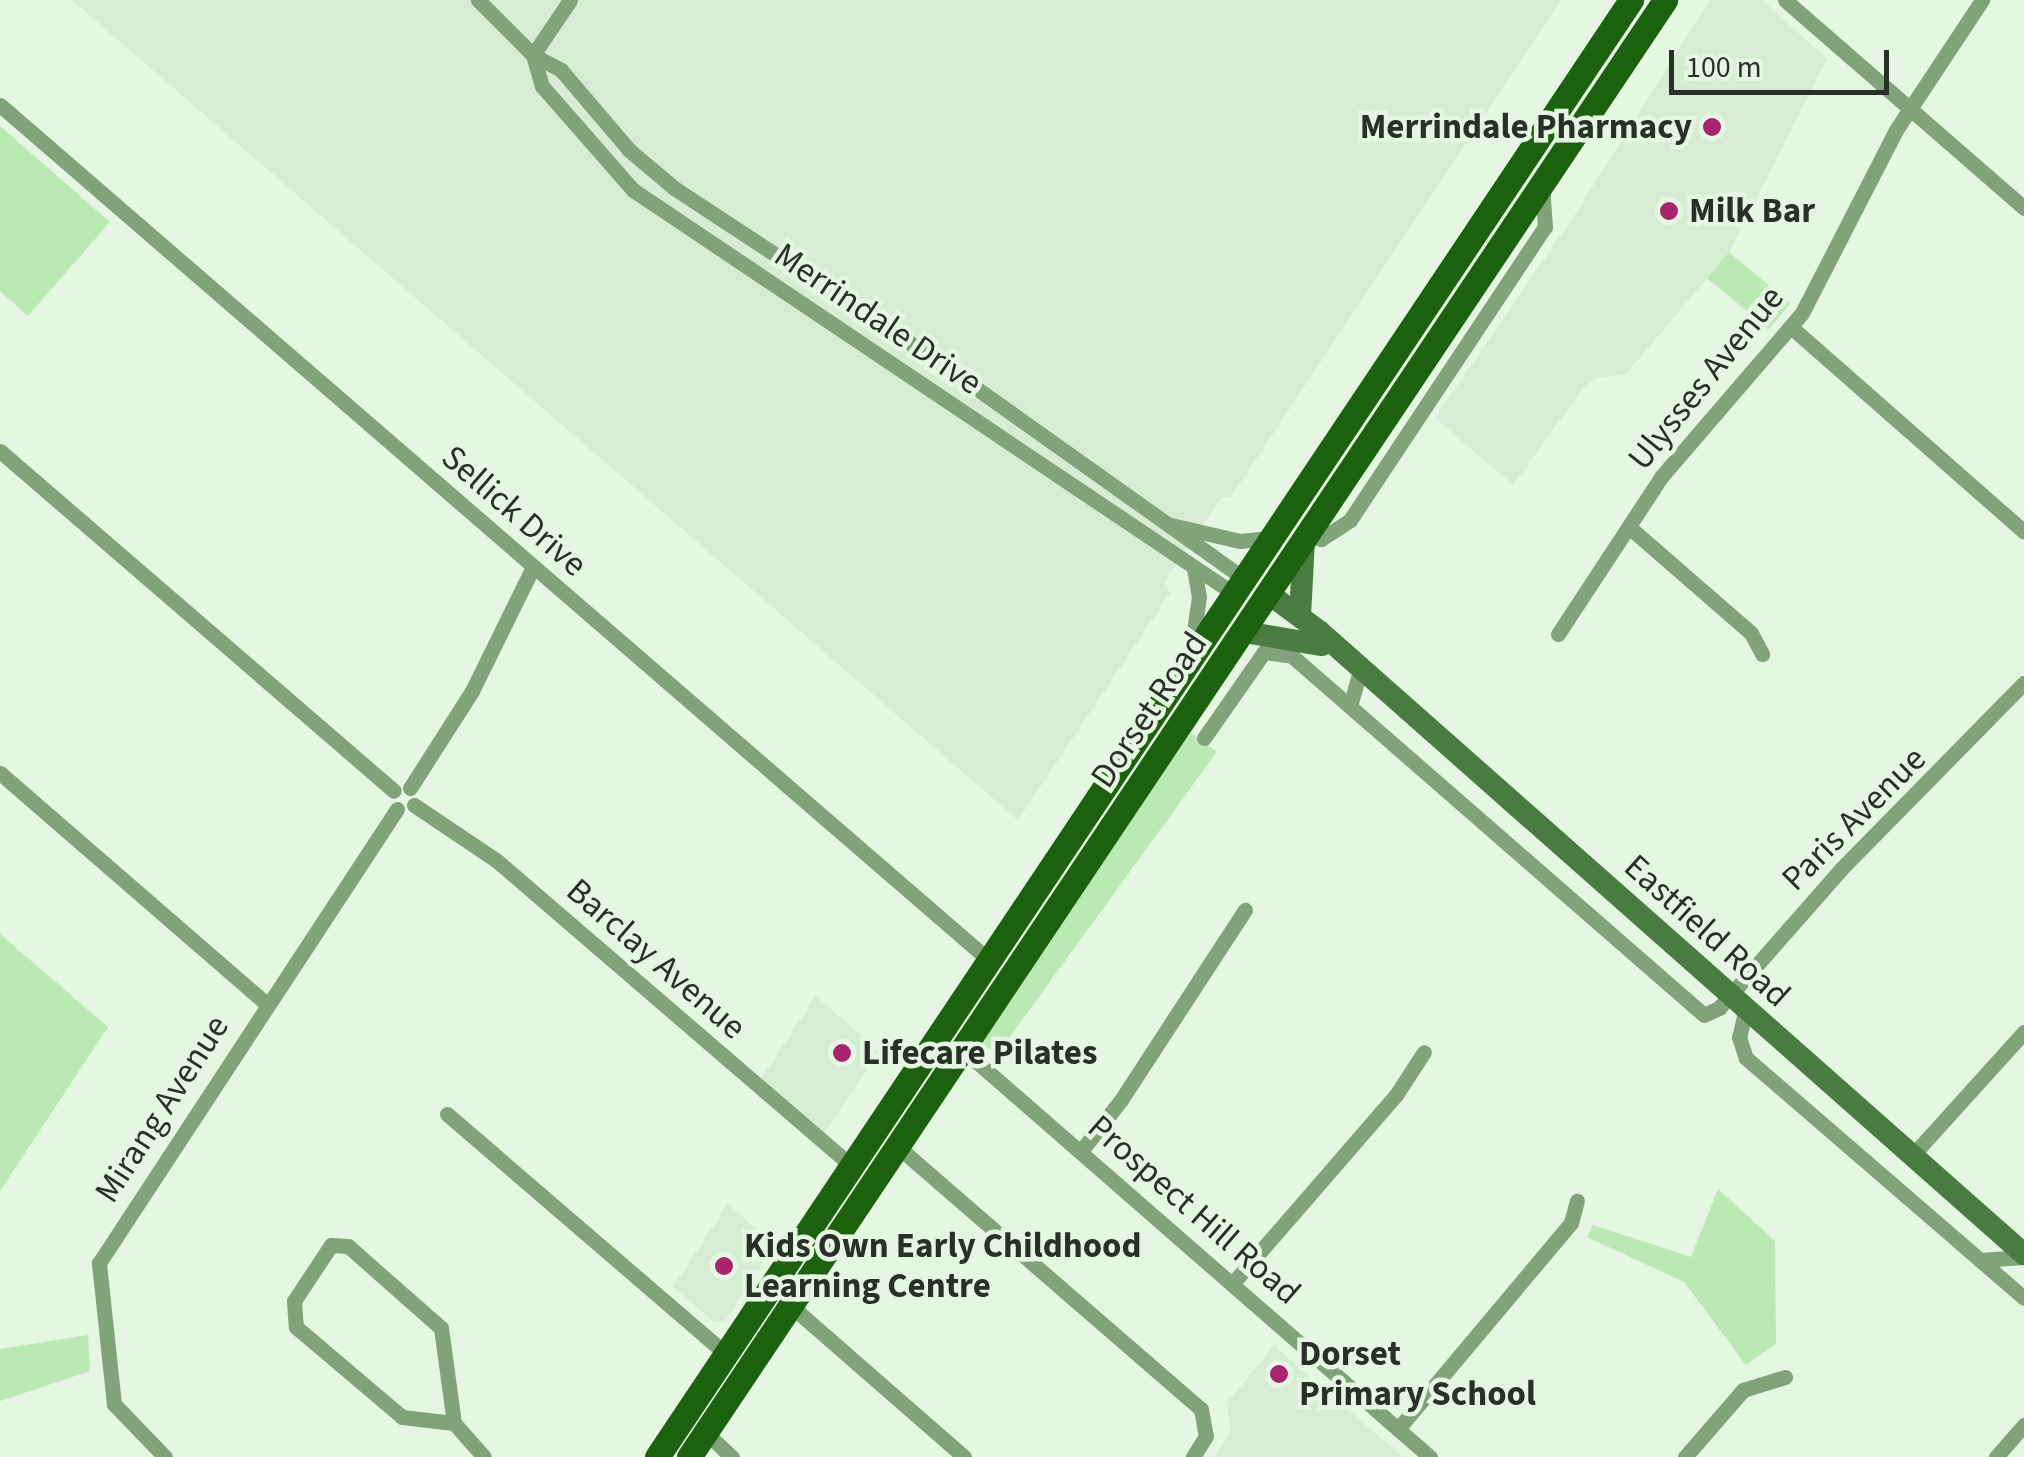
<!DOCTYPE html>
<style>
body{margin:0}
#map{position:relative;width:2024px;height:1457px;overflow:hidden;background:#e5f6e2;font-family:"Source Sans 3",sans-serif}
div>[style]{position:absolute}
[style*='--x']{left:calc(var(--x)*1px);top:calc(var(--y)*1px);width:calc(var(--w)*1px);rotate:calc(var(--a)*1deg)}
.built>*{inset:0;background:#d6ecd3}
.green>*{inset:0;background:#bbe9b3;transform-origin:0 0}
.street>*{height:15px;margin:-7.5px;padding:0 7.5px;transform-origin:7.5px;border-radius:7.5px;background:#80a37a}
.secondary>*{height:22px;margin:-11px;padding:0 11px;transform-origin:11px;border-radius:11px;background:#497c41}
.primary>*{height:25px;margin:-12.5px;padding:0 12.5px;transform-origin:12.5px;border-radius:12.5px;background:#1c610e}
.dots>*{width:28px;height:28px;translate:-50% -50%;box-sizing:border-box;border:5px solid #e5f6e2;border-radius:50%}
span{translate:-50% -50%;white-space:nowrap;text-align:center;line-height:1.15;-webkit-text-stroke:9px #e5f6e2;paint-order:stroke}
.poi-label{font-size:35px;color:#293028;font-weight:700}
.right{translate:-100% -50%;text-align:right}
.left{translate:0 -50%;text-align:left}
.street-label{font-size:35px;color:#293028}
.scale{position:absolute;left:1669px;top:50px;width:220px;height:45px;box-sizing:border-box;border:5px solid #293028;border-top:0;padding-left:12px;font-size:30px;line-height:35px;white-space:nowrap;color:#293028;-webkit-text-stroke:8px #e5f6e2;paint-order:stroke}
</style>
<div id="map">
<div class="built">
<i style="clip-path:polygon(72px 0,1561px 0,1231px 497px,1222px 497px,1165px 581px,1170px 593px,1018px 820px)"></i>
<i style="clip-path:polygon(1710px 0,1762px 0,1827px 59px,1729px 252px,1626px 374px,1596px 378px,1584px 387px,1513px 485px,1435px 418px,1574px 216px)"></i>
<i style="clip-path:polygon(816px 996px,879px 1051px,824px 1133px,761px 1079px)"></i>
<i style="clip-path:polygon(728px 1204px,775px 1245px,725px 1321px,714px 1322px,673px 1287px)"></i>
<i style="clip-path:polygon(1274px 1346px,1403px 1457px,1214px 1457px,1231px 1432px,1227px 1403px)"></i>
</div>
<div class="green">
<i style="clip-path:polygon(0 126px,110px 222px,28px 316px,0 291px)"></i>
<i style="left:1729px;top:252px;width:80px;height:34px;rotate:40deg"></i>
<i style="left:1191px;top:733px;width:32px;height:374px;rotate:36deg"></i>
<i style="clip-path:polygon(0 934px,108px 1027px,0 1191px)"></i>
<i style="clip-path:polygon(1718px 1189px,1775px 1241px,1776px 1344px,1746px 1365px,1684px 1282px,1587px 1237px,1593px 1225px,1691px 1257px)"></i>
<i style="clip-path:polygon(88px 1335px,90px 1371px,0 1401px,0 1349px)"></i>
</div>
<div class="street">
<i style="--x:478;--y:0;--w:78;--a:45"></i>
<i style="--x:533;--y:55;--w:32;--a:28"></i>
<i style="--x:561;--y:70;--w:105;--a:49.6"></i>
<i style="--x:629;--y:150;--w:59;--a:40.2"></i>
<i style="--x:674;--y:188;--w:324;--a:33.3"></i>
<i style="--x:945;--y:366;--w:366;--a:35.4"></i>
<i style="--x:1785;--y:0;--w:317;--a:41"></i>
<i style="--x:533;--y:55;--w:32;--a:74"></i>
<i style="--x:542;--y:86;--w:138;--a:48.8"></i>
<i style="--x:633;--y:190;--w:723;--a:33.89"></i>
<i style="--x:533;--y:55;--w:66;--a:-56.1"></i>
<i style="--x:0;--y:105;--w:1309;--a:40.85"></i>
<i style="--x:1791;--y:327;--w:310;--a:41.3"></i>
<i style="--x:0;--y:451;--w:520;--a:40.79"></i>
<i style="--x:1171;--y:525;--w:71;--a:13.1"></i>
<i style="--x:1240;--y:541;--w:30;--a:-6"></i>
<i style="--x:1629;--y:527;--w:162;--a:41"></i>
<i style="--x:1751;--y:633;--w:24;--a:62"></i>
<i style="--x:1306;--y:534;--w:16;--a:18"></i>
<i style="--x:1321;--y:539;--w:35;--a:-33"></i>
<i style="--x:1350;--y:520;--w:352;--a:-56.4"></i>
<i style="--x:1545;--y:227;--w:43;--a:-94"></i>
<i style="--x:1558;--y:634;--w:188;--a:-56.7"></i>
<i style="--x:1661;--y:477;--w:216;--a:-49.3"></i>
<i style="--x:1802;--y:313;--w:206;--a:-62.8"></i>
<i style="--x:1896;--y:130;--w:156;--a:-56.5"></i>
<i style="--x:1191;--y:651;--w:55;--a:-81.6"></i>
<i style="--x:1199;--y:597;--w:29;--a:-100"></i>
<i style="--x:1350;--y:706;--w:37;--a:-74"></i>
<i style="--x:1204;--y:738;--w:105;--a:-55.1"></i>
<i style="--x:1264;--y:652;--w:28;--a:8"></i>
<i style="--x:1292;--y:656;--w:546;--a:41.07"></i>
<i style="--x:1704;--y:1015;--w:17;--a:-25"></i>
<i style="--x:1719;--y:1008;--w:185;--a:-48.7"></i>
<i style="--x:1841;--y:869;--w:261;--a:-45.5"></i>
<i style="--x:0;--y:773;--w:353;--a:40.9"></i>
<i style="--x:410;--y:788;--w:115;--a:-57.4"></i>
<i style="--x:472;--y:691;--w:138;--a:-63.8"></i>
<i style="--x:414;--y:805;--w:99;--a:33.9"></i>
<i style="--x:496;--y:860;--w:469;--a:40.7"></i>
<i style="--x:1745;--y:1012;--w:26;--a:103"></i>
<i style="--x:1739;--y:1037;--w:22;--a:72"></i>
<i style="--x:1746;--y:1058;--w:309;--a:40.8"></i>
<i style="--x:1980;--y:1260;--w:44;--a:-3.9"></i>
<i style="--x:962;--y:1049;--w:621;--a:41.08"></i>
<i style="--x:447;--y:1114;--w:368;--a:40.7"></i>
<i style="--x:897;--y:1146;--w:402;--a:40.9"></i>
<i style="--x:1201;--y:1409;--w:27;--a:80"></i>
<i style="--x:1206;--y:1436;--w:25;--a:122"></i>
<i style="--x:1081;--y:1151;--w:65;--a:-51.9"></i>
<i style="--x:1121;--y:1100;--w:227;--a:-56.9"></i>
<i style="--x:1911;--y:1157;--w:169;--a:-47.9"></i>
<i style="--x:1980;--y:1260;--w:58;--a:40.8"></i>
<i style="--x:1233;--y:1283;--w:249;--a:-49.1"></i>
<i style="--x:1396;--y:1095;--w:51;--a:-56.9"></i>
<i style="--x:790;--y:1305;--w:231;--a:41.1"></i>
<i style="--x:454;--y:1423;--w:96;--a:-97.8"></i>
<i style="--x:441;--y:1328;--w:124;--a:-138.6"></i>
<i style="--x:348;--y:1246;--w:17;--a:-177"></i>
<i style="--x:331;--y:1245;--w:67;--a:123.5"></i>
<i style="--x:294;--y:1301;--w:26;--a:86"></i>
<i style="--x:296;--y:1327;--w:139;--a:40.3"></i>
<i style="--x:402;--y:1417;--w:52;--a:6.6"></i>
<i style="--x:454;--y:1423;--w:45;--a:48.6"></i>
<i style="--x:1398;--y:1429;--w:269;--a:-50"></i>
<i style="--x:1571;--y:1223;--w:23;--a:-75"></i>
<i style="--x:705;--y:1432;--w:37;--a:43"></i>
<i style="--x:165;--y:1457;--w:74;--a:-133.9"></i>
<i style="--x:114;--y:1404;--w:142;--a:-96.1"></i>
<i style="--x:99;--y:1263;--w:543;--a:-56.72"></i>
<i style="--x:1685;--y:1457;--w:89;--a:-49.1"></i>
<i style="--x:1743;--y:1390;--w:44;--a:-17.2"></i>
<i style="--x:1996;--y:1457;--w:43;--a:-48.8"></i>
</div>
<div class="secondary">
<i style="--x:1268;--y:593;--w:64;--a:36.7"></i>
<i style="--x:1319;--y:631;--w:941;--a:41.47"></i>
<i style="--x:1300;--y:616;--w:77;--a:-87"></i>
<i style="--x:1244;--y:632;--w:79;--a:9.5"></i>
</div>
<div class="primary">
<i style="--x:657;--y:1457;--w:1753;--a:-56.24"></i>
<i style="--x:689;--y:1457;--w:1754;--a:-56.18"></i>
</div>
<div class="dots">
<i style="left:1712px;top:127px;background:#a8246f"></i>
<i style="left:1669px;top:211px;background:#a8246f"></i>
<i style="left:842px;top:1053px;background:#a8246f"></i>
<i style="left:724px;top:1266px;background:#a8246f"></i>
<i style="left:1279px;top:1374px;background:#a8246f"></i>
</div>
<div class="poi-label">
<span class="right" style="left:1692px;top:127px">Merrindale Pharmacy</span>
<span class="left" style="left:1689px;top:211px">Milk Bar</span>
<span class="left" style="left:862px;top:1053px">Lifecare Pilates</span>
<span class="left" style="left:744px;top:1266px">Kids Own Early Childhood<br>Learning Centre</span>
<span class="left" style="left:1299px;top:1374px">Dorset<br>Primary School</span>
</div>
<div class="street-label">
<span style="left:878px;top:319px;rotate:34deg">Merrindale Drive</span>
<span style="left:1706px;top:378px;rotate:-51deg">Ulysses Avenue</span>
<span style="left:514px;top:511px;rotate:41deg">Sellick Drive</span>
<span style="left:1149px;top:710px;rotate:-56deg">Dorset Road</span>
<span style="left:1854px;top:819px;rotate:-45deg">Paris Avenue</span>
<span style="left:1707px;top:931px;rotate:42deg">Eastfield Road</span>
<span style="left:656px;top:959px;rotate:41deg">Barclay Avenue</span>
<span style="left:162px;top:1109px;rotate:-57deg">Mirang Avenue</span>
<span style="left:1194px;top:1210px;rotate:41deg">Prospect Hill Road</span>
</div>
<div class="scale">100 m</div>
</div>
